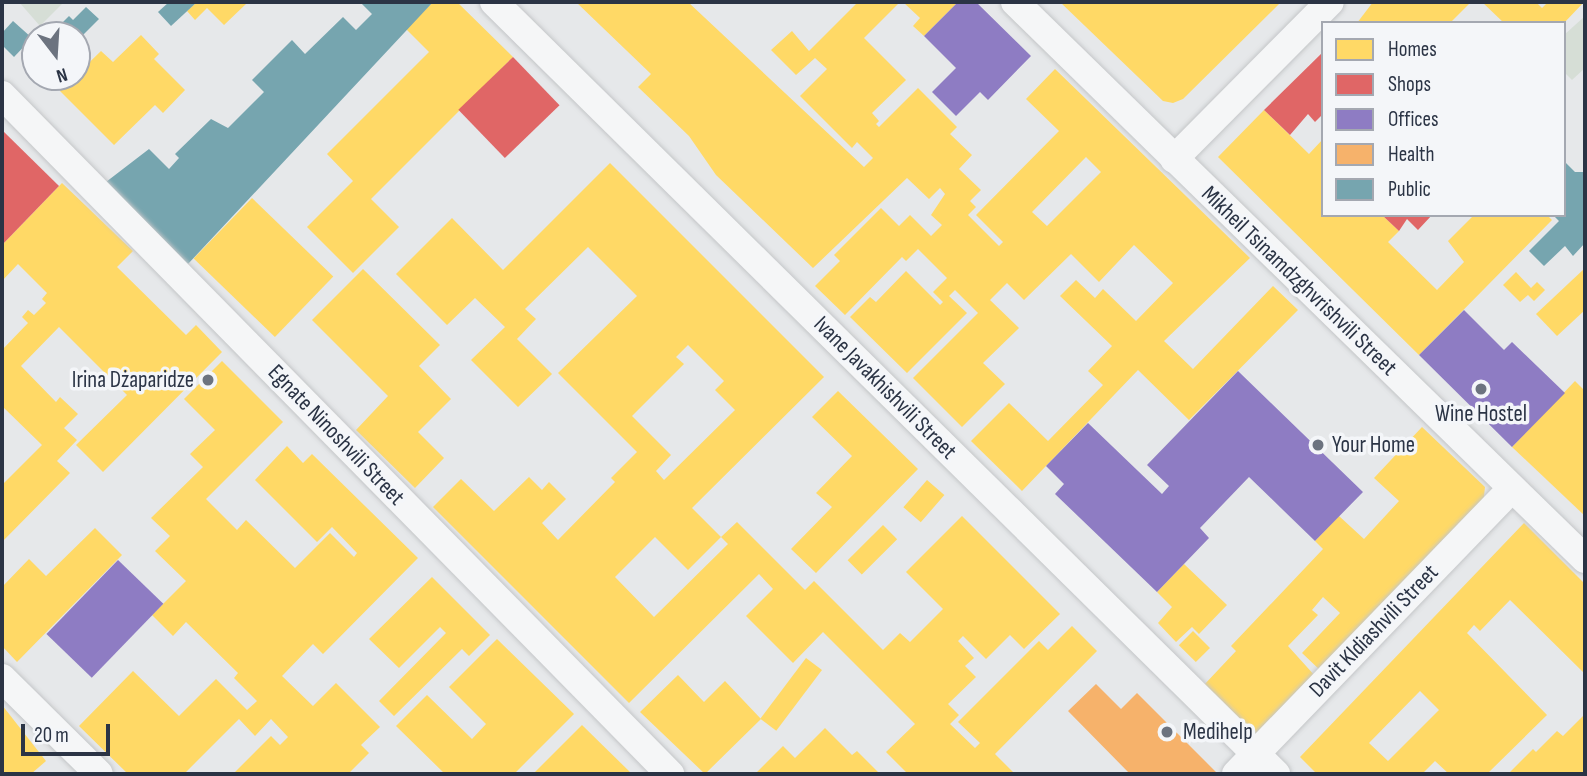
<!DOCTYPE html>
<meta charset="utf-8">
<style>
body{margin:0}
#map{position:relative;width:1587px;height:776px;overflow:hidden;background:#e6e8ea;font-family:"Sofia Sans Condensed",sans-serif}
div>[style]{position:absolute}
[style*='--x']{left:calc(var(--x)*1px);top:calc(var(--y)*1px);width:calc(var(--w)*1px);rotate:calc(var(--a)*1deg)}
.green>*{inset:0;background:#d6ded6}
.homes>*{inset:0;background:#ffd966;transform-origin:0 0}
.shops>*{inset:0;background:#e06666;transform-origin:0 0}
.offices>*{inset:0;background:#8e7cc3;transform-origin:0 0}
.health>*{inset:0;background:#f6b26b}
.public>*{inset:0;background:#76a5af}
.roads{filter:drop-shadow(0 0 2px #c4c6c8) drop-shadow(0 0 2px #c4c6c8)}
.minor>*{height:28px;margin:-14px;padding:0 14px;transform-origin:14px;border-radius:14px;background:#f5f6f7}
.dots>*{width:19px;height:19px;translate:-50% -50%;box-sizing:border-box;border:4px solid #f4f6f9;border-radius:50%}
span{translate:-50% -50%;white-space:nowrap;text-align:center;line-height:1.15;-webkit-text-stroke:7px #f4f6f9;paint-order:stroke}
.street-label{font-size:23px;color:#2b3445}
.poi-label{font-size:23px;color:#2b3445}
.right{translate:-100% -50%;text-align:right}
.left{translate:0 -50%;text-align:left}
.frame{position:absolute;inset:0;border:4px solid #2b3445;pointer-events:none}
.legend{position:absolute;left:1321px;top:21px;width:245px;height:196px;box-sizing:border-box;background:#f4f6f9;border:2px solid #a4a8b1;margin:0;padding:9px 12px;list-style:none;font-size:21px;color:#2b3445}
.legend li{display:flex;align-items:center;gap:14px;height:35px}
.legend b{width:35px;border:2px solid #a4a8b1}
.north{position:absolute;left:21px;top:21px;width:70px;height:70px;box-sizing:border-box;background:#f4f6f9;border:2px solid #a4a8b1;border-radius:50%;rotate:163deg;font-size:19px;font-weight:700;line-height:28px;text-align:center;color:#2b3445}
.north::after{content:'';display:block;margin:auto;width:24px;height:32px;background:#6c737f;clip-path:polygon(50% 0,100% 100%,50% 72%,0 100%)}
.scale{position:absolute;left:21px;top:724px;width:89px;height:32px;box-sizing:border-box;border:4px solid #2b3445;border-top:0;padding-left:9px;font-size:21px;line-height:24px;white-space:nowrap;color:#2b3445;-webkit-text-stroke:5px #f4f6f9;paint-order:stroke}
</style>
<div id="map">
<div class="green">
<i style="clip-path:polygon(19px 2px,64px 2px,40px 26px)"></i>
<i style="clip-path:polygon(1585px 16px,1585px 68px,1572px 80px,1564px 72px,1564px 35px)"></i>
</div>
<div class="homes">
<i style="clip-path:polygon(197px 2px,244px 2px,246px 4px,224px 25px,207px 8px,195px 20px,187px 11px)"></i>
<i style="clip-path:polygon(433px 2px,457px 2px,513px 57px,371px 199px,399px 227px,353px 273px,307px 227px,353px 181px,327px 154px,429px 52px,406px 29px)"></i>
<i style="clip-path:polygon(evenodd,576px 2px,688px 2px,864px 167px,873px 158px,857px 142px,852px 148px,800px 96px,827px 69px,815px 58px,796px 75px,771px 50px,792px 31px,809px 51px,858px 2px,900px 2px,864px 38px,906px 80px,872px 113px,879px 121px,876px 124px,879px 127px,918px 88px,957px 127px,950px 134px,972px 155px,959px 169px,981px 190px,970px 201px,976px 207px,968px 215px,999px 246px,1003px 242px,976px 215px,1059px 131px,1026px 99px,1055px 69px,1250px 258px,1164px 341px,1193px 369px,1273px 286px,1298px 310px,1189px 420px,1138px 370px,1022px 491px,971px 441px,1009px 403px,1048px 441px,1103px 385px,1088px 371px,1112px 346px,1060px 296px,1076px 280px,1095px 298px,1103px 289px,1136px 321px,1173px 283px,1134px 245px,1099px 282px,1071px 254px,1024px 300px,1007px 283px,990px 300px,1019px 328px,983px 363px,1005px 384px,962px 427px,913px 378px,978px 313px,955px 290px,949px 296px,967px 313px,907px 373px,850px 317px,870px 297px,876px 302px,906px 271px,940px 305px,943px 302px,933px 292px,947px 278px,918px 249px,906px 261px,902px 257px,845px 315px,815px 286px,840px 261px,834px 255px,881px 208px,899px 226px,910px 215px,931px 236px,942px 225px,931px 215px,945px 194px,940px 188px,929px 199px,907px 178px,813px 268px,716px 175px,689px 136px,638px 87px,651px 74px,576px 2px,1086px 157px,1101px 172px,1047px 226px,1032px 212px,1086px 157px)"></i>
<i style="clip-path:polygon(903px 2px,958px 2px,924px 36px,913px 26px,920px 18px)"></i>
<i style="clip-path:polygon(1060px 2px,1156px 3px,1281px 2px,1183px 99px,1173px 103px,1163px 101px)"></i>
<i style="clip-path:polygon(1373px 2px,1471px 2px,1450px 23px,1357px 23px)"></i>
<i style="clip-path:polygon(1482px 2px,1536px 2px,1542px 8px,1548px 2px,1584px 2px,1564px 23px,1504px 23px)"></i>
<i style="clip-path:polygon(141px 35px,159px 54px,154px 59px,185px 90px,163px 113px,155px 105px,114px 145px,60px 91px,101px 51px,113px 62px)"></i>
<i style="clip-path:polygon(1264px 110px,1309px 154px,1323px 139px,1323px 215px,1382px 215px,1399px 231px,1388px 242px,1437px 290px,1464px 262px,1448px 241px,1474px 215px,1547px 215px,1552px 220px,1419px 355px,1218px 157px)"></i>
<i style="clip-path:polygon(evenodd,610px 163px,824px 377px,692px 508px,721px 537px,688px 570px,655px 537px,615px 577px,654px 617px,728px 544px,721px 537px,737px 522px,805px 590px,814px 581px,883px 650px,900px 633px,910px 642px,943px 609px,906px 572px,962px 516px,1060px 614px,1024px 649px,1010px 635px,986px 659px,963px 636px,958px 641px,974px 658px,965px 666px,976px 677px,948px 704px,959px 715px,950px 724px,975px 748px,980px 743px,958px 722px,1039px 641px,1048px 650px,1072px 626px,1097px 651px,995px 754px,1015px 774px,908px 774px,886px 752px,915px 724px,823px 632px,793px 663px,746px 616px,773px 589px,759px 574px,629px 703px,433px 507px,461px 479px,494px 511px,529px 477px,542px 490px,549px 482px,566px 499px,542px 523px,558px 540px,615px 482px,611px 478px,637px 452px,558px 373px,637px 296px,588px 247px,525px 309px,536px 319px,517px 339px,552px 374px,518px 407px,471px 360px,505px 327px,475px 298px,447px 325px,396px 274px,452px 218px,503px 270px,610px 163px,688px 345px,724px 381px,715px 390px,735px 410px,664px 480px,656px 471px,671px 455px,632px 416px,684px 364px,676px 357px,688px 345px)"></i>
<i style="clip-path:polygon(62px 183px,133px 251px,117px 267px,186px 335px,196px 325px,222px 352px,103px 472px,76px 445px,127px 395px,59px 327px,21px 366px,56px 402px,60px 397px,78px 414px,64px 428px,77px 440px,57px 461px,70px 473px,2px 542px,2px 485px,42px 445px,2px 406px,2px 350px,28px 323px,22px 317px,28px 310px,34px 315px,46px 303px,42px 299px,47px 293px,18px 264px,2px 281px,2px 245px)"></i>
<i style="left:252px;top:198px;width:113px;height:84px;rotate:44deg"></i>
<i style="clip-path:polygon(1585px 268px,1585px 310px,1557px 336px,1536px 314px)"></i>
<i style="clip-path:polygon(363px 269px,440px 345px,419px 366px,451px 399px,418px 432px,444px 458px,415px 488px,356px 430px,388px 396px,312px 320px)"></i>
<i style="clip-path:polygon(1516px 272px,1531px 288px,1537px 282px,1545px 290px,1534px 301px,1528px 295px,1520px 302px,1503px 285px)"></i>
<i style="clip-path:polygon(222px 361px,283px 422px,206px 499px,237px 530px,246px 520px,295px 568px,330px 533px,354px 557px,357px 553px,332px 527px,317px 542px,255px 480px,287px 446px,303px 463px,312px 454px,418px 558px,323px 654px,313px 644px,282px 676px,313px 706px,336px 683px,380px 727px,361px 745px,369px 753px,348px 774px,233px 774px,271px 736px,280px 745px,288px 737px,271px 719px,255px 736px,239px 719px,184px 774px,128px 774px,79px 726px,133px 671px,179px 716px,216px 679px,247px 710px,257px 701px,234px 678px,238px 673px,186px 622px,173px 636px,152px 615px,186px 581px,155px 551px,170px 536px,151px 518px,203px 467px,190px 454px,215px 430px,184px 399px)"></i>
<i style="clip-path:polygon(1575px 381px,1585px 391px,1585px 516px,1512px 447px)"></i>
<i style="clip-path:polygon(838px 391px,918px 469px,816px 573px,791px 549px,832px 507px,816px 493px,852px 456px,812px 417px)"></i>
<i style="clip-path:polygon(1422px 427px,1485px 487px,1483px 505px,1322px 672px,1302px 653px,1340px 613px,1323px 597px,1312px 610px,1318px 615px,1288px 646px,1316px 677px,1263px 742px,1203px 686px,1236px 651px,1231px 646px,1323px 549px,1315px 541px,1339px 516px,1364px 539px,1399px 501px,1374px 478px)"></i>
<i style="left:927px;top:480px;width:23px;height:36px;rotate:41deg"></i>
<i style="clip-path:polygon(evenodd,1524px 523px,1585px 584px,1585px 674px,1510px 600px,1480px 631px,1474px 625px,1467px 633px,1547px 715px,1487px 774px,1449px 774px,1435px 761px,1422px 774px,1317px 774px,1300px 757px,1524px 523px,1420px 691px,1439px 710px,1388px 761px,1369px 743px,1420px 691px)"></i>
<i style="left:883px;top:525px;width:20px;height:50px;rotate:45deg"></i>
<i style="clip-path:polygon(95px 528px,122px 555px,17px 662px,2px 646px,2px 587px,29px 559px,46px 576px)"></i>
<i style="clip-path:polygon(1184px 564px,1227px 605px,1199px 634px,1192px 627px,1176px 642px,1158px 623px,1172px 607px,1157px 592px)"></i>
<i style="clip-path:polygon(432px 577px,490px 635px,469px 656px,462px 649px,394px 716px,379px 701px,446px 633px,440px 627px,399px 668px,369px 639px)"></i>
<i style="left:1193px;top:631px;width:24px;height:20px;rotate:45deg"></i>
<i style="clip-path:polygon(497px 639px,574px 714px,514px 774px,445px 774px,396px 726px,427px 695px,472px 739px,486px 724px,449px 687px)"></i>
<i style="left:806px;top:658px;width:20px;height:76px;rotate:37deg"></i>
<i style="clip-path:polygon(678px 675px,704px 702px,725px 681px,761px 719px,705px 774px,640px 712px)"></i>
<i style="clip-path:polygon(2px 705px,46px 761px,31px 774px,2px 774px)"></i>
<i style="clip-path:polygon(1585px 714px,1585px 774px,1508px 774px,1533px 749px,1536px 752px,1557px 731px,1563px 736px)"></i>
<i style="clip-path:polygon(582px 725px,632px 774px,533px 774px)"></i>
<i style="clip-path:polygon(825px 728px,852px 755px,857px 751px,880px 774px,755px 774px,783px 746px,795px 758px)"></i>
</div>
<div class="shops">
<i style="clip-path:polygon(1323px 52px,1323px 114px,1315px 122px,1308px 114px,1290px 135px,1264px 110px)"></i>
<i style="left:513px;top:57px;width:67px;height:76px;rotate:46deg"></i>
<i style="clip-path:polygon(2px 130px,59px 186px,2px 245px)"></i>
<i style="clip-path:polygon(1382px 215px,1432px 215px,1418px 230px,1407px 219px,1399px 231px)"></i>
</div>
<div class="offices">
<i style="clip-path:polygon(958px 2px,976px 2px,1031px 56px,988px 100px,980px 92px,956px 116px,932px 92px,956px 68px,924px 36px)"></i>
<i style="clip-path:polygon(1464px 310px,1504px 350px,1512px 342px,1565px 393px,1512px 447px,1419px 355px)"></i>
<i style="clip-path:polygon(1238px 371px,1363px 492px,1315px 541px,1249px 477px,1200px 528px,1209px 538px,1157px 592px,1055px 494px,1064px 484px,1046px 466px,1088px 423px,1162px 494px,1169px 486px,1147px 465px)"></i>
<i style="left:118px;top:560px;width:63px;height:103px;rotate:44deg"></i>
</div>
<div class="health">
<i style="clip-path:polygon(1096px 684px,1121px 709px,1137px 693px,1218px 774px,1130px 774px,1068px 711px)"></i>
</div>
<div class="public">
<i style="clip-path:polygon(169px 2px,197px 2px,171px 26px,158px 12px)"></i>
<i style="clip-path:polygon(360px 2px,433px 2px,188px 264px,106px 182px,149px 149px,169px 169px,179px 158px,175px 154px,211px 119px,228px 128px,264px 92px,252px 80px,292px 40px,305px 54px,343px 17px,356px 30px,372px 14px)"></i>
<i style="clip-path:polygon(86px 7px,99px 19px,77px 41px,77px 35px,50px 35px,69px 16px,73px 20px)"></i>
<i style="clip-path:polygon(13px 21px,32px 38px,14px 57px,2px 45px,2px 33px)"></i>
<i style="clip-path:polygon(1564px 161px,1575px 172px,1585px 172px,1585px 243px,1573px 256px,1565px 246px,1544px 266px,1529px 251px,1559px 221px,1553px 215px,1564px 215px)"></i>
</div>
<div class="roads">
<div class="minor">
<i style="--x:494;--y:2;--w:1099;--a:44.63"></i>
<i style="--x:1015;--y:2;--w:797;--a:44.34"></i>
<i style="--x:2;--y:95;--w:953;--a:45.47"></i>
<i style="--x:1174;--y:159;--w:221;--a:-45.2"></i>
<i style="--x:2;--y:678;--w:136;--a:44.7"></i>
<i style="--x:1236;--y:774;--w:397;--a:-46"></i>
</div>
</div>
<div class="dots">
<i style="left:208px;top:380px;background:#6c737f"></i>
<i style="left:1481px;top:389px;background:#6c737f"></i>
<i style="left:1318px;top:445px;background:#6c737f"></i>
<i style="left:1167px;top:732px;background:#6c737f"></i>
</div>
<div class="street-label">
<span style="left:1299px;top:281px;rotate:44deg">Mikheil Tsinamdzghvrishvili Street</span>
<span style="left:885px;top:388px;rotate:45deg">Ivane Javakhishvili Street</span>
<span style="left:336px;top:435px;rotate:46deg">Egnate Ninoshvili Street</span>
<span style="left:1374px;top:631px;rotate:-46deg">Davit Kldiashvili Street</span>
</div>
<div class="poi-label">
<span class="right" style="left:194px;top:380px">Irina Dżaparidze</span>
<span style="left:1481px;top:414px">Wine Hostel</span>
<span class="left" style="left:1332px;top:445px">Your Home</span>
<span class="left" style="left:1183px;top:732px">Medihelp</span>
</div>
<div class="frame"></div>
<ul class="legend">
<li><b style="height:19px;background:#ffd966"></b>Homes</li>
<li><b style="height:19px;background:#e06666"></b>Shops</li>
<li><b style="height:19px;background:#8e7cc3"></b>Offices</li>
<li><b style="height:19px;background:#f6b26b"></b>Health</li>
<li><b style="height:19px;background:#76a5af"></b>Public</li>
</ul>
<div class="north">N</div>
<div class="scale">20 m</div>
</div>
